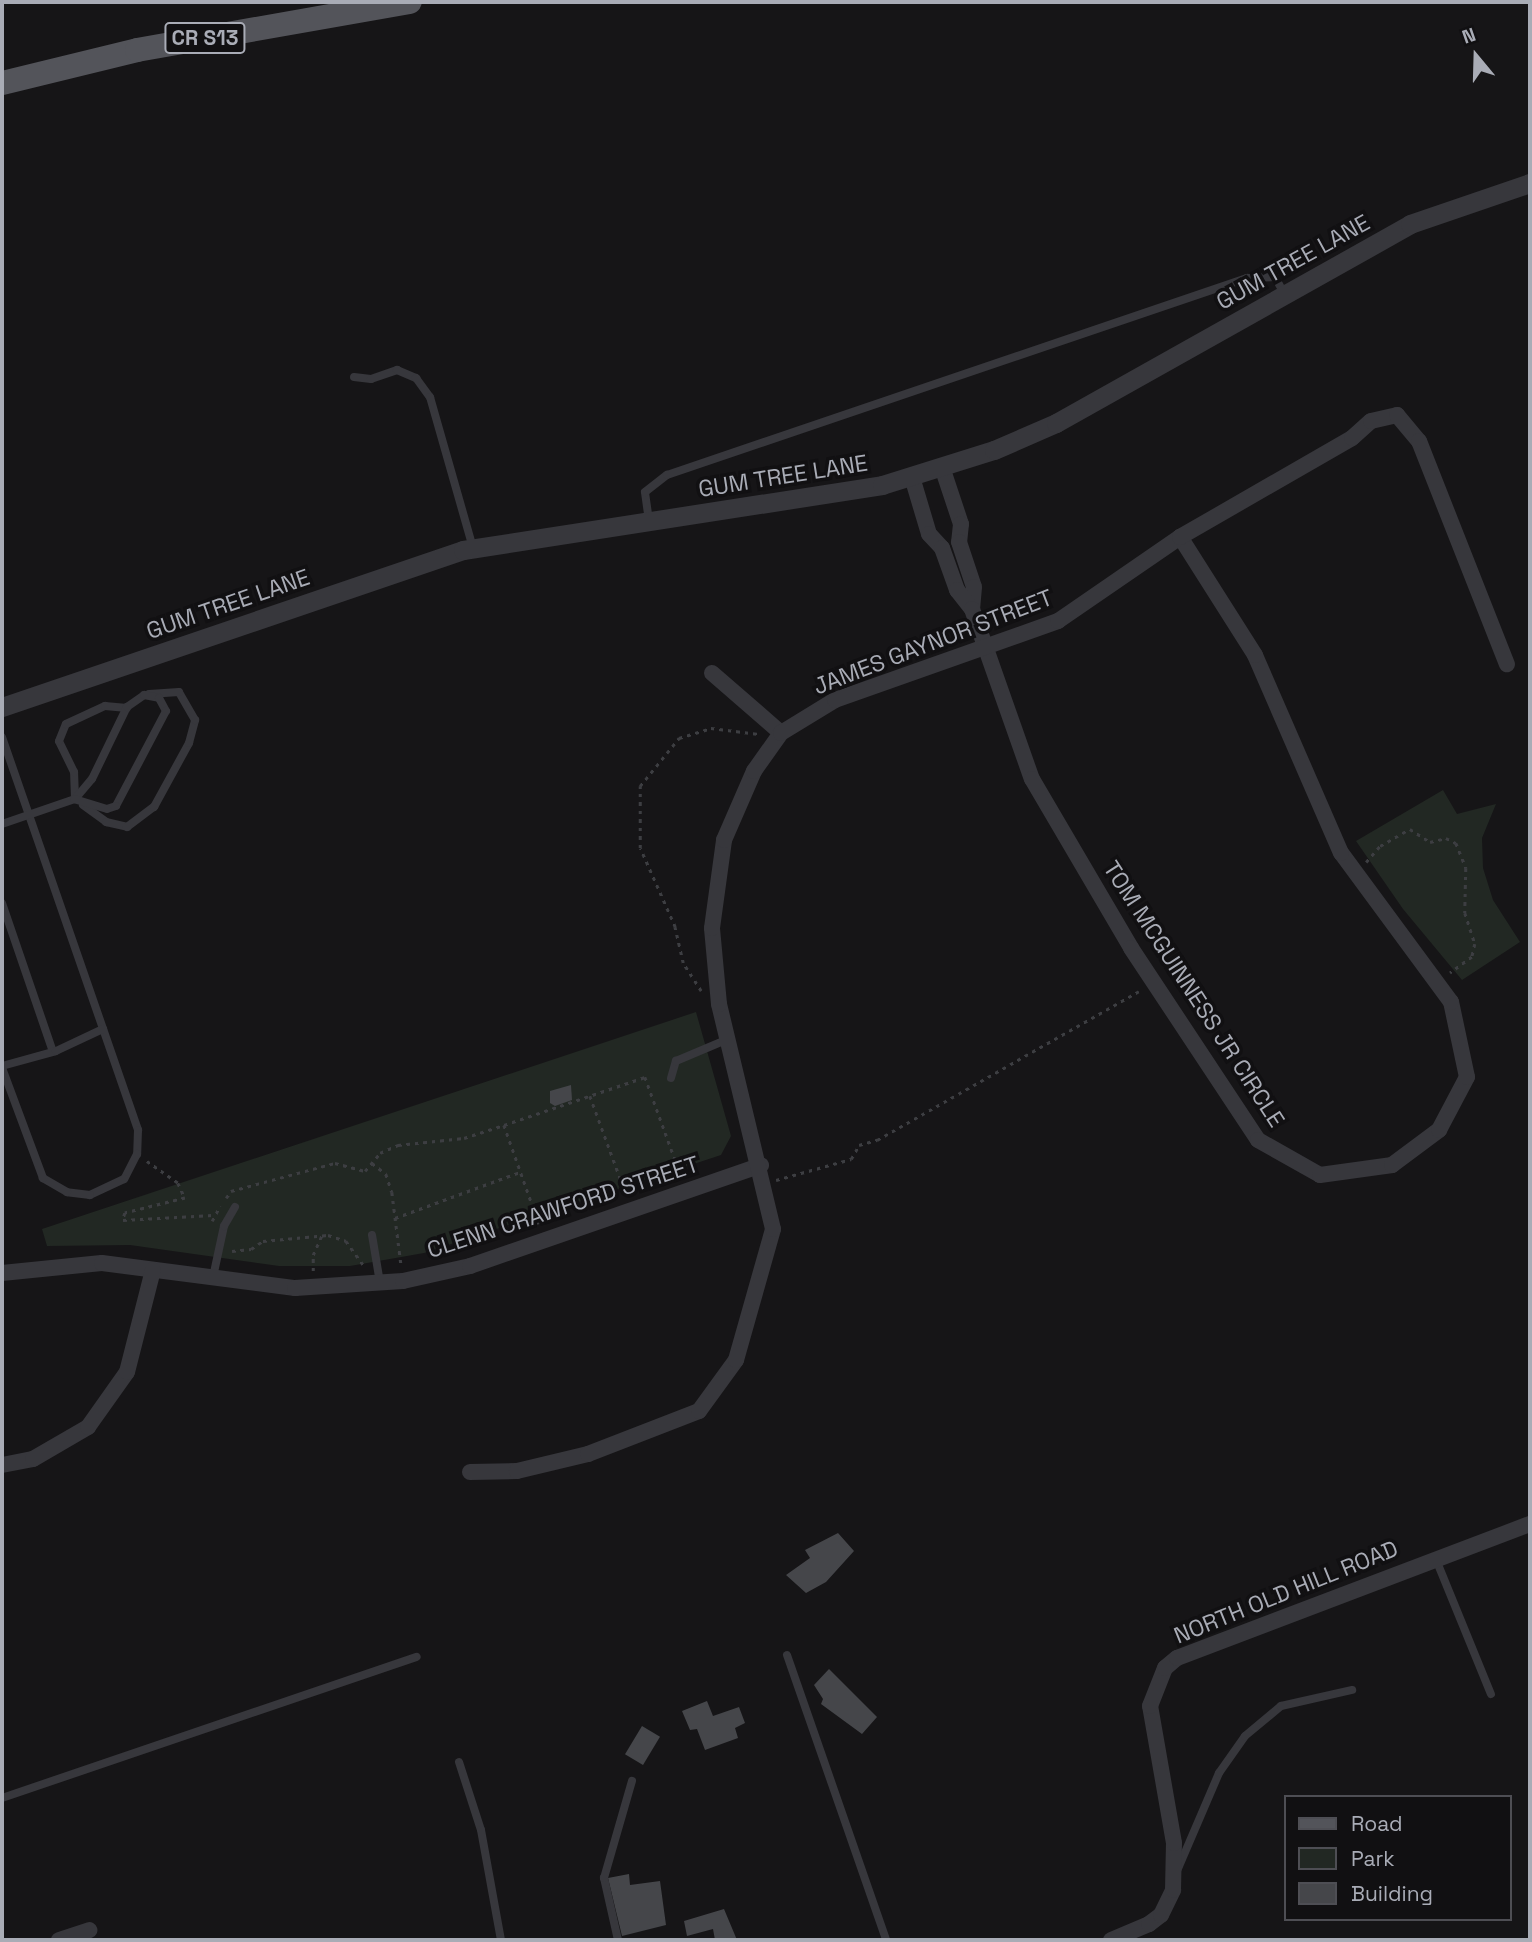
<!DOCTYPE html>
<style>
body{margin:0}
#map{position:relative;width:1532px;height:1942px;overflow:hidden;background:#161517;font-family:"Space Grotesk",sans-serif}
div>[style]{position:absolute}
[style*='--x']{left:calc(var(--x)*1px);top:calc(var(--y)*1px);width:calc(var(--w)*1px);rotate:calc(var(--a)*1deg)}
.green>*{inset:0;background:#222823}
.building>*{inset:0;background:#45464a;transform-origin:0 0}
.path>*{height:2.5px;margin-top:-1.25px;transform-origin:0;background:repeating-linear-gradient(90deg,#3d3e42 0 3.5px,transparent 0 8.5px)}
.service>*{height:8px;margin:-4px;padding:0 4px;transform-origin:4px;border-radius:4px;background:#37373c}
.minor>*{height:16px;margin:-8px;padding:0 8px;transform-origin:8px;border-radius:8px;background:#37373c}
.tertiary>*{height:19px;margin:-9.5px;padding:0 9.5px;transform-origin:9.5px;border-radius:9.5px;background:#37373c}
.primary>*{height:24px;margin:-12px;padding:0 12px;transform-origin:12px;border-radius:12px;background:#53545a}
span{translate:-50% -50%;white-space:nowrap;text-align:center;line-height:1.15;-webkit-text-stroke:7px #111012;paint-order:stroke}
.shield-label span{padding:2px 5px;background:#111012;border:2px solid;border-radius:5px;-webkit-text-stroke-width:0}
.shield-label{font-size:21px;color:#a9acb6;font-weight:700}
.street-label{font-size:23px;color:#a9acb6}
.frame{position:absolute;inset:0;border:4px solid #a9acb6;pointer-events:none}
.legend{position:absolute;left:1284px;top:1795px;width:228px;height:126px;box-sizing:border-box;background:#111012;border:2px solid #4e4e54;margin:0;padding:9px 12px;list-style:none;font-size:21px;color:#a9acb6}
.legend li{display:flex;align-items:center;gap:14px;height:35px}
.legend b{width:35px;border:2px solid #4e4e54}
.north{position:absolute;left:1441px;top:21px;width:70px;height:70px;-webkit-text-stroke:5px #111012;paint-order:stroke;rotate:341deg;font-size:19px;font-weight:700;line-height:28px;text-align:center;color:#a9acb6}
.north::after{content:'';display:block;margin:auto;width:24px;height:32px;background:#a9acb6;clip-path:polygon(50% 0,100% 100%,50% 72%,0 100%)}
</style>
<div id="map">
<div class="green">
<i style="clip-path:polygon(1443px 790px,1457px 814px,1496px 804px,1482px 838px,1483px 868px,1493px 900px,1520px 942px,1462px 980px,1403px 909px,1356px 841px)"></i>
<i style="clip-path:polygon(696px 1012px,731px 1136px,721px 1155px,424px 1253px,350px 1266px,279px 1266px,130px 1245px,47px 1246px,42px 1229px)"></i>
</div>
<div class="building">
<i style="clip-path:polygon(571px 1085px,572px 1100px,555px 1106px,550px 1103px,550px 1091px)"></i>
<i style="clip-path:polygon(838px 1533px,854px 1551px,826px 1582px,806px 1593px,786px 1575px,810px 1558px,805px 1550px)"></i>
<i style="clip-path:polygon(829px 1669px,877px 1717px,862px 1734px,821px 1704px,823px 1699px,814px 1685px)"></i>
<i style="clip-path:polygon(707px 1701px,713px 1716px,739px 1707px,745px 1723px,735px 1728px,738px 1738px,705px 1750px,697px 1729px,690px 1730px,682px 1711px)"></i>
<i style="left:642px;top:1726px;width:21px;height:33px;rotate:31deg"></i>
<i style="clip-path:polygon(629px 1874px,630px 1885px,660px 1881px,666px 1925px,622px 1936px,608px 1878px)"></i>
<i style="clip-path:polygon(724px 1909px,737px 1940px,715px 1940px,713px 1929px,687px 1936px,684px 1921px)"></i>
</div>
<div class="path">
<i style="--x:1366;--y:862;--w:21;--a:-49"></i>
<i style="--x:1380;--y:846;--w:34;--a:-30"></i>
<i style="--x:1410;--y:829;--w:24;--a:33"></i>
<i style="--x:1430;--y:842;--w:16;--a:-14"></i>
<i style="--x:1446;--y:838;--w:11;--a:27"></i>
<i style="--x:1456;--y:843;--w:27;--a:68"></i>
<i style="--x:1466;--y:868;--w:45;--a:91.3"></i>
<i style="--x:1465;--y:913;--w:33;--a:72"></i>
<i style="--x:1475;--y:944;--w:13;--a:103"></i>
<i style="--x:1472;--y:957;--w:27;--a:144"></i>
<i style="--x:701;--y:991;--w:33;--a:-123"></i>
<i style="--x:683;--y:963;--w:37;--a:-103"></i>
<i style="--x:675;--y:927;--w:86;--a:-113.9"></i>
<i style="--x:640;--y:848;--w:62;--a:-90"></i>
<i style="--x:640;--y:786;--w:62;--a:-50.9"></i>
<i style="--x:679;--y:738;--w:34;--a:-17"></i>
<i style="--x:711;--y:728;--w:48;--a:7.1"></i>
<i style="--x:590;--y:1096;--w:104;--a:69.8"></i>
<i style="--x:504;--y:1125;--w:149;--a:-18.8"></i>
<i style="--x:645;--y:1077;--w:105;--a:70"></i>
<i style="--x:147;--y:1161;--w:38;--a:35"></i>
<i style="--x:178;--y:1183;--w:17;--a:65"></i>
<i style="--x:185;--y:1198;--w:62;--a:166"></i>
<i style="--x:125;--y:1213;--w:7;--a:106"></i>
<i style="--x:123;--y:1220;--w:90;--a:-3.2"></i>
<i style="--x:372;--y:1163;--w:18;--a:38"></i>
<i style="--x:386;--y:1174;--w:19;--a:72"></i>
<i style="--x:392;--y:1192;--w:72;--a:82.8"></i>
<i style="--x:776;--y:1180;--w:78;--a:-15.6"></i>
<i style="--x:851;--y:1159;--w:16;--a:-60"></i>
<i style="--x:859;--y:1145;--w:19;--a:-16"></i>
<i style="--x:877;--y:1140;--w:301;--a:-29.6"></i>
<i style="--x:226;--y:1198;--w:9;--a:-54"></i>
<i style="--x:231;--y:1191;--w:108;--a:-15.1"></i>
<i style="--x:335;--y:1163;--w:31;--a:15"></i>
<i style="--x:365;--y:1171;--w:23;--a:-50"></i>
<i style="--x:380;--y:1153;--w:20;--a:-24"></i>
<i style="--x:398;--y:1145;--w:66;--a:-6.1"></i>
<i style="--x:464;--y:1138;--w:42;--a:-18"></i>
<i style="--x:504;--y:1125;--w:105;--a:70.5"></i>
<i style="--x:395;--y:1218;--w:133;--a:-20.2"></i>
<i style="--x:212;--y:1221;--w:17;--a:-62"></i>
<i style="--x:232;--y:1251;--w:19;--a:-6"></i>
<i style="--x:251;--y:1249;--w:14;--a:-34"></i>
<i style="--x:263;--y:1241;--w:65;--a:-5.3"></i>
<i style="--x:328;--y:1235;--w:19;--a:18"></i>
<i style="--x:346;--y:1241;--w:29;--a:54"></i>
<i style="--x:313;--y:1271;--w:16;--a:-90"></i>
<i style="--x:313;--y:1255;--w:22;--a:-66"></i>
</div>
<div class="service">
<i style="--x:354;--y:377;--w:17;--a:7"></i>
<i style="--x:371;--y:379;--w:28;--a:-19"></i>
<i style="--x:397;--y:370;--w:21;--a:23"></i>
<i style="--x:416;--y:378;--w:24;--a:54"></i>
<i style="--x:430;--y:397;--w:157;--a:74.1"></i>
<i style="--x:649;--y:521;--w:29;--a:-98"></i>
<i style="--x:645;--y:492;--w:28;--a:-38"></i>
<i style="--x:667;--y:475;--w:613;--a:-18.76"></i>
<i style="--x:1247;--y:278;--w:28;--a:-2"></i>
<i style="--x:1275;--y:277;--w:18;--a:61"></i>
<i style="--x:2;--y:737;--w:416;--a:70.9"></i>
<i style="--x:138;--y:1130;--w:24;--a:92"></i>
<i style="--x:137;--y:1154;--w:28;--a:117"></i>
<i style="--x:124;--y:1179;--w:38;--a:155"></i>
<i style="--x:90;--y:1195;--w:23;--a:-173"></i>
<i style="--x:67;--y:1192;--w:28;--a:-150"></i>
<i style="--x:43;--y:1178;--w:117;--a:-110.4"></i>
<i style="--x:75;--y:799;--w:27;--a:-92"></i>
<i style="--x:74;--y:772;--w:34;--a:-116"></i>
<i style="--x:59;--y:741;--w:18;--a:-68"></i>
<i style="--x:66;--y:724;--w:43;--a:-24.8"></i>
<i style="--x:105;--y:706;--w:22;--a:5"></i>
<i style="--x:83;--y:805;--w:29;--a:36"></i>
<i style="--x:106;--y:822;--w:22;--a:13"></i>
<i style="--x:127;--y:827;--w:34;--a:-37"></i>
<i style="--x:154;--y:807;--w:73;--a:-61.3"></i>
<i style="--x:189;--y:743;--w:24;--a:-75"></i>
<i style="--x:195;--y:720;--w:32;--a:-120"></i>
<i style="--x:179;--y:692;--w:30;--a:176"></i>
<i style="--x:2;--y:824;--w:77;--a:-18.9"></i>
<i style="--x:75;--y:799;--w:26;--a:-50"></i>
<i style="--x:92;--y:779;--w:80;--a:-64.1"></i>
<i style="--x:127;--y:707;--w:21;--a:-35"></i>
<i style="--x:144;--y:695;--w:15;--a:11"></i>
<i style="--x:159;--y:698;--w:15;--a:62"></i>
<i style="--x:166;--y:711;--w:107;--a:117.8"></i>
<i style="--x:116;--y:806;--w:9;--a:162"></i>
<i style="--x:107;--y:809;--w:34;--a:-163"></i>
<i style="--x:2;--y:903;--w:157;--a:71.1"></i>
<i style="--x:2;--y:1066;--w:56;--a:-15.5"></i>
<i style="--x:56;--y:1051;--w:52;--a:-25.1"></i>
<i style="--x:671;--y:1078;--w:18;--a:-74"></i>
<i style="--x:676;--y:1061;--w:56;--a:-22.9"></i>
<i style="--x:372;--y:1235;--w:49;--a:80.5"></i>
<i style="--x:213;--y:1277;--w:52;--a:-77.8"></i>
<i style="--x:224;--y:1226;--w:22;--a:-60"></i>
<i style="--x:1435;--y:1557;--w:148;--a:67.8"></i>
<i style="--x:787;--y:1655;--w:302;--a:70.8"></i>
<i style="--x:459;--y:1762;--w:71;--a:72.1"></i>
<i style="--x:481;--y:1830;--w:112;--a:79.7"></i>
<i style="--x:2;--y:1798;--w:438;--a:-18.8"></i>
<i style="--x:1177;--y:1871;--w:107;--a:-66.8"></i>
<i style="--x:1219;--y:1773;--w:45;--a:-54.9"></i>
<i style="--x:1245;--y:1736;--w:47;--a:-39.8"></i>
<i style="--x:1281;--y:1706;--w:73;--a:-12.7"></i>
<i style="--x:618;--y:1940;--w:64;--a:-102.7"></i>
<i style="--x:604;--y:1878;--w:101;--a:-73.9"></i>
</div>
<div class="minor">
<i style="--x:942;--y:467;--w:60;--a:71.6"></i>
<i style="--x:961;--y:524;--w:18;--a:96"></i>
<i style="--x:959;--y:542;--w:47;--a:71.6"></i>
<i style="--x:974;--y:587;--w:22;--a:95"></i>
<i style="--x:912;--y:477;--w:59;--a:73.4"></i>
<i style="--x:929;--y:534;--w:19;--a:47"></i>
<i style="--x:942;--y:548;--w:45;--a:70.3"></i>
<i style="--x:957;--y:590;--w:24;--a:52"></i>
<i style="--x:972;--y:609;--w:180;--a:70.6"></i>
<i style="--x:1032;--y:779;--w:196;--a:59.6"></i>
<i style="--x:1131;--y:948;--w:230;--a:56.5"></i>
<i style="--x:1258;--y:1140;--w:71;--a:29.4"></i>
<i style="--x:1320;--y:1175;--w:73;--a:-7.9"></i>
<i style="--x:1392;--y:1165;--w:59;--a:-36.7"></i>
<i style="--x:1439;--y:1130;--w:60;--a:-62.2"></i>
<i style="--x:1467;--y:1077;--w:77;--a:-102"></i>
<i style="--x:1451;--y:1002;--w:185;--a:-126.4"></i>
<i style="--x:1341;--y:853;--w:216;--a:-113.5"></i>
<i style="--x:1255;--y:655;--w:140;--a:-122.4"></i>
<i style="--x:712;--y:673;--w:91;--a:41"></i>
<i style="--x:2;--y:1273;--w:100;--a:-5.7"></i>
<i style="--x:102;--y:1263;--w:195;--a:7.4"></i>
<i style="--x:295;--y:1288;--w:108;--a:-3.7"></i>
<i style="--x:403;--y:1281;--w:69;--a:-12.6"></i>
<i style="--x:470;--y:1266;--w:308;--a:-19.1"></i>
<i style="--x:2;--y:1465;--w:32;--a:-11"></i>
<i style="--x:33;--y:1459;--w:64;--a:-30.2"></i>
<i style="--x:88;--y:1427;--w:67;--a:-54.7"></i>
<i style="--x:127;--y:1372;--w:105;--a:-75.7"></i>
<i style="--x:470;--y:1472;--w:47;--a:-1.2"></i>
<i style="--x:517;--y:1471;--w:73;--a:-13.5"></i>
<i style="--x:588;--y:1454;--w:119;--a:-21.2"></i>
<i style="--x:699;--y:1411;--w:63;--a:-54"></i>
<i style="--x:736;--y:1360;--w:136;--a:-74.2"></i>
<i style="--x:773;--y:1229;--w:231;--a:-103.5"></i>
<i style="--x:719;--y:1004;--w:76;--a:-95.3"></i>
<i style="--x:712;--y:928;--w:89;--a:-82.2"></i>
<i style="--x:724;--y:840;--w:75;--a:-66.5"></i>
<i style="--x:754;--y:771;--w:47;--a:-54.6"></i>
<i style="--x:781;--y:733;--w:63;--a:-31.4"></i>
<i style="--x:835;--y:700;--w:237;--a:-19.5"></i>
<i style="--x:1058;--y:621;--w:148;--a:-34.5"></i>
<i style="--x:1180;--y:537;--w:198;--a:-29.9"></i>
<i style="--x:1352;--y:438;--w:25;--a:-42"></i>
<i style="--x:1371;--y:421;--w:27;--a:-13"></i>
<i style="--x:1397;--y:415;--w:34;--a:50"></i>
<i style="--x:1419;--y:441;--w:240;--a:68.5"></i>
<i style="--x:59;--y:1940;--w:32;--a:-18"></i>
<i style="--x:1111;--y:1940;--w:41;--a:-22.8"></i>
<i style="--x:1149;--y:1924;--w:15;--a:-37"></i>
<i style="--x:1161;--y:1915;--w:28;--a:-64"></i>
<i style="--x:1173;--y:1890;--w:47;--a:-88.8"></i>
<i style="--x:1174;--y:1843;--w:139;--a:-99.9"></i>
<i style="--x:1150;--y:1706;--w:41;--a:-68.5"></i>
<i style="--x:1165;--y:1668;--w:16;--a:-40"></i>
<i style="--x:1177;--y:1658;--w:378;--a:-20.8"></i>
</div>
<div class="tertiary">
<i style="--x:2;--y:707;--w:487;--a:-18.8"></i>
<i style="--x:463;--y:550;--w:424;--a:-8.8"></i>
<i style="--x:882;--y:485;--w:117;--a:-17.4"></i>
<i style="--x:994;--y:450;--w:68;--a:-23.5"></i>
<i style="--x:1056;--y:423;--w:406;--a:-29.3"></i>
<i style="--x:1410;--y:224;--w:127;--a:-18.9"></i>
</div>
<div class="primary">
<i style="--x:2;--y:83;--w:139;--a:-13.7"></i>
<i style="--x:137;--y:50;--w:277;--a:-10"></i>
</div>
<div class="shield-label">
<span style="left:205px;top:38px">CR S13</span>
</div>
<div class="street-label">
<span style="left:1293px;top:262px;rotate:-29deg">GUM TREE LANE</span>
<span style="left:783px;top:476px;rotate:-9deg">GUM TREE LANE</span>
<span style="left:228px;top:604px;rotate:-19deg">GUM TREE LANE</span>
<span style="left:933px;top:642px;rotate:-21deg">JAMES GAYNOR STREET</span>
<span style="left:1194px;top:994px;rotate:57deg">TOM MCGUINNESS JR CIRCLE</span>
<span style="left:563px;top:1207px;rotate:-18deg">CLENN CRAWFORD STREET</span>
<span style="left:1286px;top:1592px;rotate:-22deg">NORTH OLD HILL ROAD</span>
</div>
<div class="frame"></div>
<ul class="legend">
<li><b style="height:9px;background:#53545a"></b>Road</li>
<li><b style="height:19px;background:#222823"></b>Park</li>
<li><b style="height:19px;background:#45464a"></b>Building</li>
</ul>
<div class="north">N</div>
</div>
